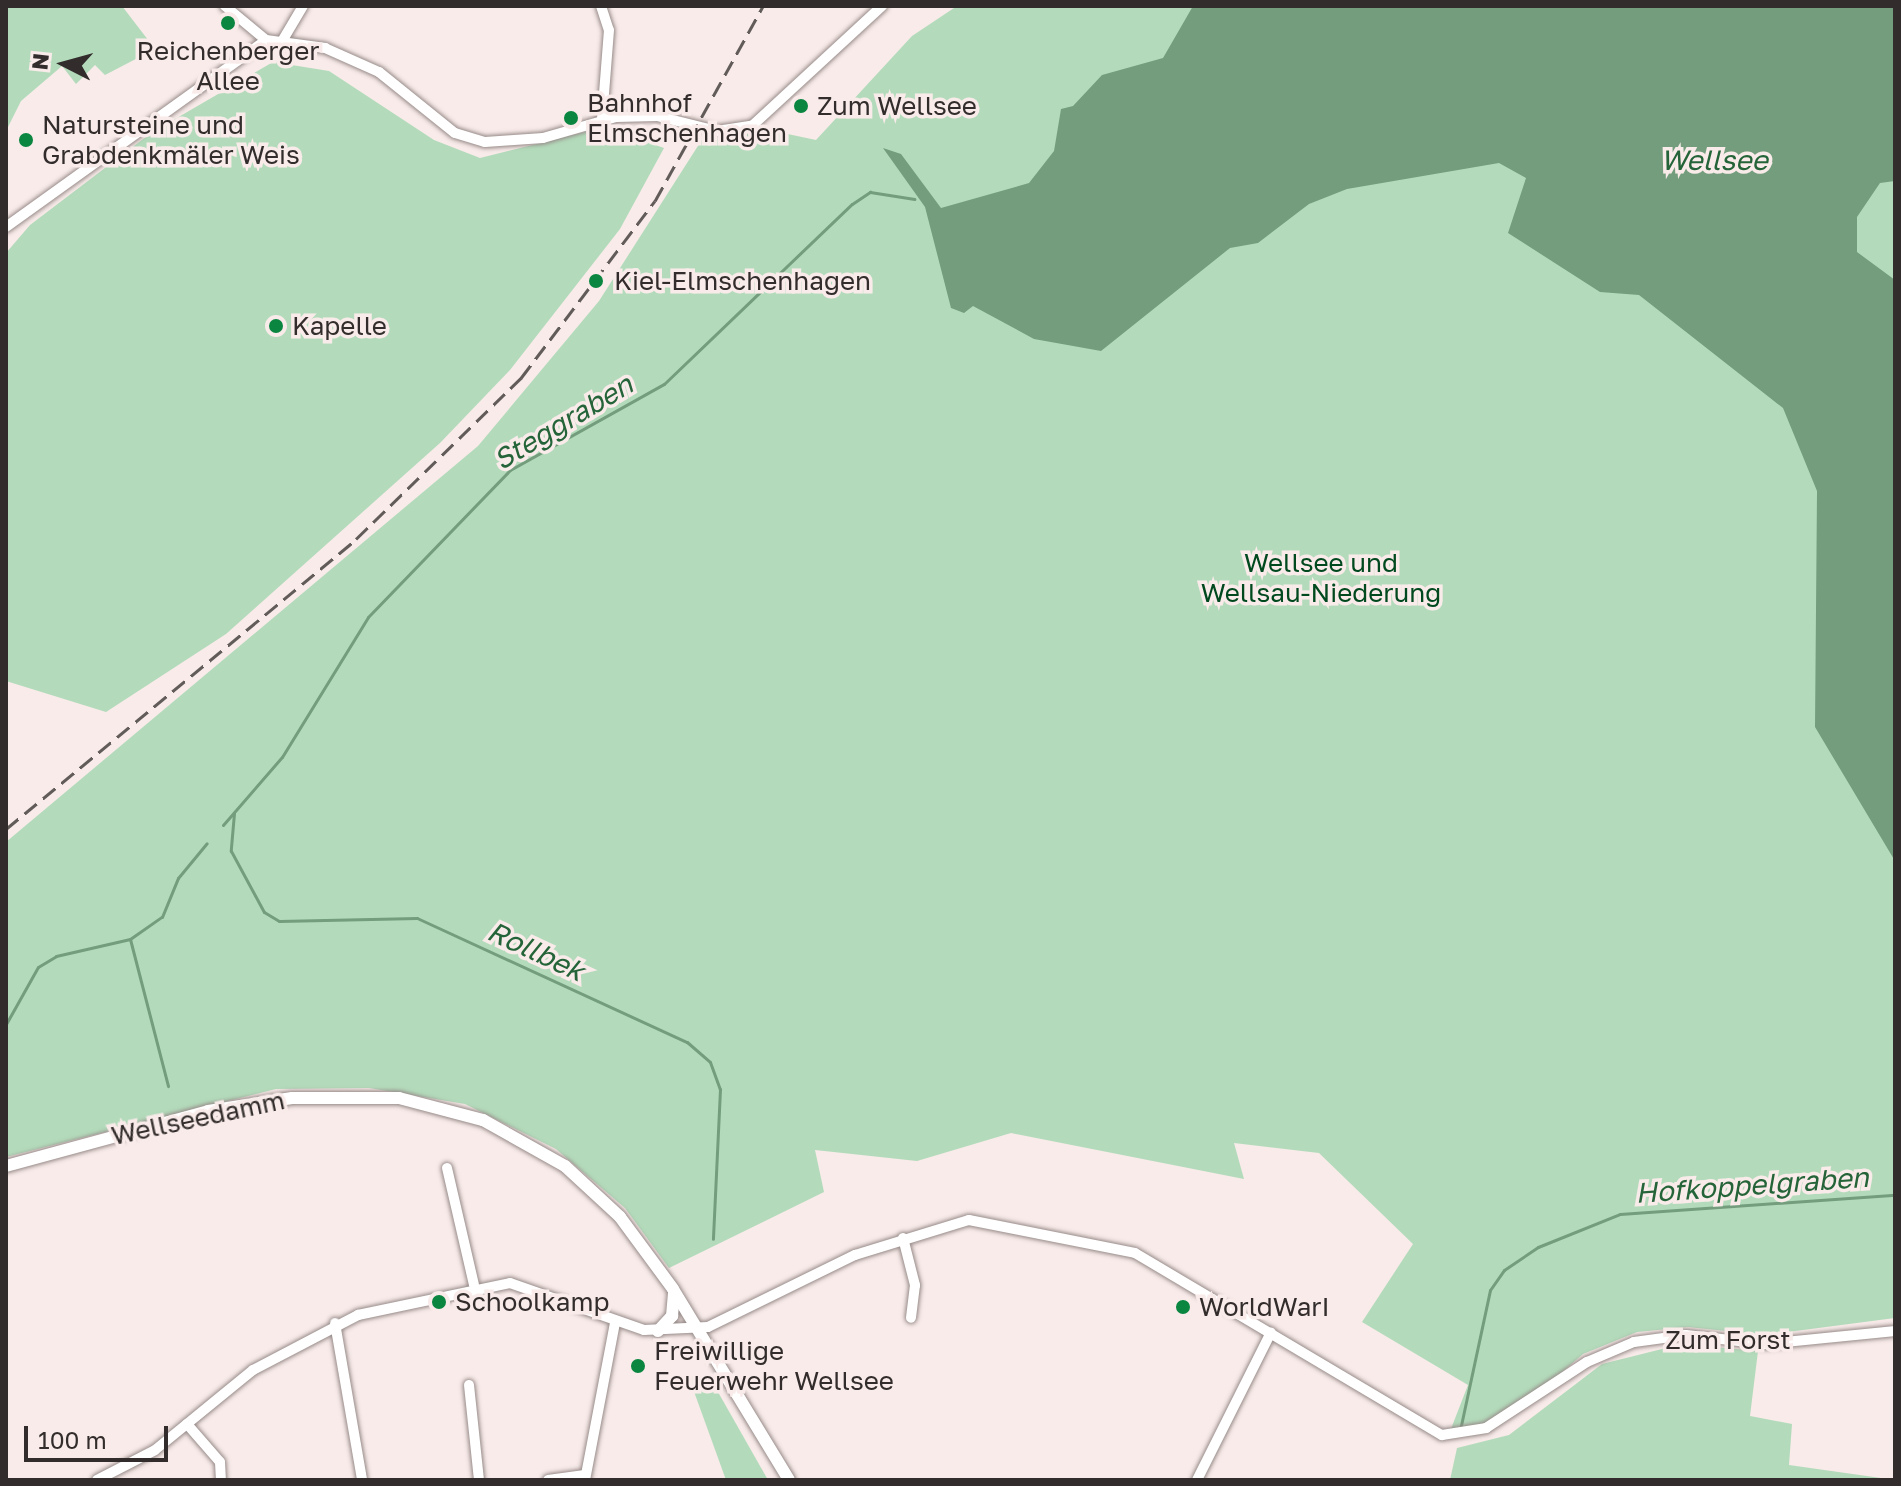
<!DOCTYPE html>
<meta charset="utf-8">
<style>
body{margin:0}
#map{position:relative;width:1901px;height:1486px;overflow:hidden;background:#f8ebe9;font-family:"Golos Text",sans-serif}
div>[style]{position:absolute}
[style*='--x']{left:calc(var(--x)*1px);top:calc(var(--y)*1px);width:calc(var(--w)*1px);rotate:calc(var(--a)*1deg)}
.green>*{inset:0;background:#b3dbbb}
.water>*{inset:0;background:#739d7c}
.stream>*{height:3px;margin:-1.5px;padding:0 1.5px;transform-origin:1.5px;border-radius:1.5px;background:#739d7c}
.roads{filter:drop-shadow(0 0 2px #978b89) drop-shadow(0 0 2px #978b89)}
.minor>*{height:10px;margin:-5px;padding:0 5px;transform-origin:5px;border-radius:5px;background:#fff}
.major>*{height:12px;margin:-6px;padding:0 6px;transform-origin:6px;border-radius:6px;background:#fff}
.rail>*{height:3px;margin-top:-1.5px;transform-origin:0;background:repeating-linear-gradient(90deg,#615b59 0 16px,transparent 0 24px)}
.dots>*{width:22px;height:22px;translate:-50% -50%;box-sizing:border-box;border:4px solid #f8ebe9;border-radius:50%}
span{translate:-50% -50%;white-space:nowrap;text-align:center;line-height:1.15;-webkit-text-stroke:7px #f8ebe9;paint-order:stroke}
.poi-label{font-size:26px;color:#322d2c}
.left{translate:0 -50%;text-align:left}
.park-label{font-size:26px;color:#00491e}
.street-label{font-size:26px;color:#322d2c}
.water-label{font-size:28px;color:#246438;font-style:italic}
.frame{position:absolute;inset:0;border:8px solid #322d2c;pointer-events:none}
.north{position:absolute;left:24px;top:24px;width:80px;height:80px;-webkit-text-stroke:6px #f8ebe9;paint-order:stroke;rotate:276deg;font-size:22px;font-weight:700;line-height:32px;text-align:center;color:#322d2c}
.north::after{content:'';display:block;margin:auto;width:28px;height:36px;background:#322d2c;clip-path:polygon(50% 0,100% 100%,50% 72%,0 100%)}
.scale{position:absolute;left:24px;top:1426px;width:144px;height:36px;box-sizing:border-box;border:4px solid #322d2c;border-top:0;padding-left:10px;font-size:24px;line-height:28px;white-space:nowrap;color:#322d2c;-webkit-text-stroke:6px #f8ebe9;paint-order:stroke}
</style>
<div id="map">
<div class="green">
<i style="clip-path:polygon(6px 6px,122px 6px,155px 49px,105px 75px,95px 65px,76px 84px,62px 66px,21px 101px,6px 131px)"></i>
<i style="clip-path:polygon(957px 6px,1895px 6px,1895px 1318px,1764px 1335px,1688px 1327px,1637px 1332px,1583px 1354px,1506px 1421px,1449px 1434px,1468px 1385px,1362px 1322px,1413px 1244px,1319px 1153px,1234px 1143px,1244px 1179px,1011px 1133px,917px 1161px,815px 1150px,824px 1192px,669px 1268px,625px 1208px,556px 1149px,465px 1104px,369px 1088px,276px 1089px,6px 1157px,6px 842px,478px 446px,599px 301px,703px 138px,730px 140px,764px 129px,816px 140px,912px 36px)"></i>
<i style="clip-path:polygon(273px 62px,329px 71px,434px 140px,480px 158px,605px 127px,664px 148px,620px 229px,510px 370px,440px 443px,226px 634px,106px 712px,6px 681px,6px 253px,30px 225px,151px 133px)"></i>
<i style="clip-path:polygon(1682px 1344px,1758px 1351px,1750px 1416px,1792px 1424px,1789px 1465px,1895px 1480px,1450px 1480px,1457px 1448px,1509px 1435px,1602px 1364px)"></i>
<i style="clip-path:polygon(688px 1375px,714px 1385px,768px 1480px,726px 1480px)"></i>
</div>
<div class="water">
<i style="clip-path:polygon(1193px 6px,1895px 6px,1895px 181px,1880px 183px,1857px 217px,1857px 252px,1895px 280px,1895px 861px,1815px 727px,1817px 491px,1783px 408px,1639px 295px,1600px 292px,1508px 233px,1526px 178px,1499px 163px,1347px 189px,1309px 204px,1258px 243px,1230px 248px,1101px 351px,1034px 339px,973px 306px,964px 313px,951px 308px,925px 207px,883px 148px,901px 154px,941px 208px,1029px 183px,1054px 151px,1061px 109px,1073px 106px,1102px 75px,1163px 58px)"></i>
</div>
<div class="stream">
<i style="--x:234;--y:813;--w:38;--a:95"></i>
<i style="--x:231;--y:851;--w:69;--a:61.6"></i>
<i style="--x:264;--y:912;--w:17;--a:31"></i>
<i style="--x:279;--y:921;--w:138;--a:-1.2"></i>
<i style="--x:417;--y:918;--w:297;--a:24.7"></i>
<i style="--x:687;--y:1042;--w:30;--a:41"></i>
<i style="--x:710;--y:1062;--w:29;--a:70"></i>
<i style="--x:720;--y:1089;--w:150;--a:92.7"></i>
<i style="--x:223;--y:825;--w:90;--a:-49.1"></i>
<i style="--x:282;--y:757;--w:164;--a:-58.4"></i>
<i style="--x:368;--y:617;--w:204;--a:-46"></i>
<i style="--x:510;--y:470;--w:176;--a:-29.2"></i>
<i style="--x:664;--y:384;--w:260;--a:-43.8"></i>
<i style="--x:852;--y:204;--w:22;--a:-34"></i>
<i style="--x:870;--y:192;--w:45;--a:9"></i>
<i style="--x:130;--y:939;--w:152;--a:75.5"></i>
<i style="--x:6;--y:1024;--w:65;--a:-60.7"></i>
<i style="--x:38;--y:967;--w:21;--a:-31"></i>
<i style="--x:56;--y:956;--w:76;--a:-12.9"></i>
<i style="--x:130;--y:939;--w:39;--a:-35"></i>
<i style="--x:162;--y:917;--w:42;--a:-67.7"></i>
<i style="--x:178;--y:878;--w:45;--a:-50.4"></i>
<i style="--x:1460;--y:1430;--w:143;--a:-77.9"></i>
<i style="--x:1490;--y:1290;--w:24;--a:-55"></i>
<i style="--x:1504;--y:1270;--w:41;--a:-34.1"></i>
<i style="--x:1538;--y:1247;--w:88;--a:-21.9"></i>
<i style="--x:1620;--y:1214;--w:276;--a:-4"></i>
</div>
<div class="roads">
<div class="minor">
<i style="--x:225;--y:6;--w:53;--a:39.7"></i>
<i style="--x:266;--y:40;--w:60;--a:7.7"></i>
<i style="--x:325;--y:48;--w:59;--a:24"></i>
<i style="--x:379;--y:72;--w:97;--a:38.8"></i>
<i style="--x:455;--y:133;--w:31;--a:17"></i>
<i style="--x:485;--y:142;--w:58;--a:-3.9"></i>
<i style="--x:543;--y:138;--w:76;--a:-16"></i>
<i style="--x:616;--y:117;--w:41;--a:-1.4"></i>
<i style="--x:657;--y:116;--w:62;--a:14"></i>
<i style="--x:717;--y:131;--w:36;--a:-9"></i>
<i style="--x:753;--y:125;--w:176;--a:-42.7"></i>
<i style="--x:601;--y:6;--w:25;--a:72"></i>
<i style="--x:609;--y:30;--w:89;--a:94.5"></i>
<i style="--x:281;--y:43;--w:43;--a:-59.3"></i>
<i style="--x:6;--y:227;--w:320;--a:-35.7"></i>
<i style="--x:447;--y:1168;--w:120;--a:77"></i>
<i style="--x:903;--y:1238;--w:49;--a:75.7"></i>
<i style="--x:915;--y:1285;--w:33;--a:97"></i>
<i style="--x:335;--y:1323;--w:159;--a:80.2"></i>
<i style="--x:469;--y:1385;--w:96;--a:84"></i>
<i style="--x:187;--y:1424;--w:50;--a:49"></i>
<i style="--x:220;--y:1462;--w:18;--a:87"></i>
<i style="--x:97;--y:1480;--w:65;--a:-27.3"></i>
<i style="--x:155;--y:1450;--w:127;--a:-39.2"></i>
<i style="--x:253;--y:1370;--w:119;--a:-27.6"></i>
<i style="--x:358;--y:1315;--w:155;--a:-11.9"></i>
<i style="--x:510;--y:1283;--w:142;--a:19.3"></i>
<i style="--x:644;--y:1330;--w:64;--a:-2.7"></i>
<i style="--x:708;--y:1327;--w:164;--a:-26.1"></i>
<i style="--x:855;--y:1255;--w:119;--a:-17.1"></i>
<i style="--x:969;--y:1220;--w:169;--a:11.2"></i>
<i style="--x:1135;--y:1253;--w:357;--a:30.7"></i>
<i style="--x:1442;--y:1435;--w:45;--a:-9"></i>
<i style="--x:1486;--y:1428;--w:121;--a:-33.2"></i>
<i style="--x:1587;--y:1362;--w:51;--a:-23.1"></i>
<i style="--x:1634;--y:1342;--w:52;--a:-7.7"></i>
<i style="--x:1686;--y:1335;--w:80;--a:6.5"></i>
<i style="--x:1765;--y:1344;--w:131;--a:-5.7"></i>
<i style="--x:548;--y:1480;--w:37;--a:-8"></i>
<i style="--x:585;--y:1480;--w:161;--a:-79.2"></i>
<i style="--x:1197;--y:1480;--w:165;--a:-63.4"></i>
</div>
<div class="major">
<i style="--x:6;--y:1166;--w:209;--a:-15.2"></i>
<i style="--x:208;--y:1111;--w:85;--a:-8.8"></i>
<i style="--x:292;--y:1098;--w:107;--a:0"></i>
<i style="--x:399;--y:1098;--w:87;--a:14.7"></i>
<i style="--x:483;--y:1120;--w:94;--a:29.3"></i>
<i style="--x:565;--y:1166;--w:75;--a:42.8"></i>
<i style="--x:620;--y:1217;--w:89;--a:53.6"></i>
<i style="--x:673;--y:1289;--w:223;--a:58.7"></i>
<i style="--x:658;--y:1331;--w:21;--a:-47"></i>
<i style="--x:672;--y:1316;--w:23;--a:-85"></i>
</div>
</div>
<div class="rail">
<i style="--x:6;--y:829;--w:455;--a:-39.6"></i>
<i style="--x:356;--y:539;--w:231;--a:-44.3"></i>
<i style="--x:521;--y:378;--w:222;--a:-52.9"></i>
<i style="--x:655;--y:201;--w:223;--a:-61"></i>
</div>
<div class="dots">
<i style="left:228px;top:23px;background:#0b8640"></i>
<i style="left:801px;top:106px;background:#0b8640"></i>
<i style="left:571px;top:118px;background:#0b8640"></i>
<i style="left:26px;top:140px;background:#0b8640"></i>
<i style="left:596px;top:281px;background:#0b8640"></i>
<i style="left:276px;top:326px;background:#0b8640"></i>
<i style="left:439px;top:1302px;background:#0b8640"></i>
<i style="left:1183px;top:1307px;background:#0b8640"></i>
<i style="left:638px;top:1366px;background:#0b8640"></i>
</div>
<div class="poi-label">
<span style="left:228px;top:66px">Reichenberger<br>Allee</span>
<span class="left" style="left:587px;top:118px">Bahnhof<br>Elmschenhagen</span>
<span class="left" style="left:817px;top:106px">Zum Wellsee</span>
<span class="left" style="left:42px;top:140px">Natursteine und<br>Grabdenkmäler Weis</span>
<span class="left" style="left:614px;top:281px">Kiel-Elmschenhagen</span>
<span class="left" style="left:292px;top:326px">Kapelle</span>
<span class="left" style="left:455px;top:1302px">Schoolkamp</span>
<span class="left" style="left:1199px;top:1307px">WorldWarI</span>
<span class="left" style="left:654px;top:1366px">Freiwillige<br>Feuerwehr Wellsee</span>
</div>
<div class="park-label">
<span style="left:1321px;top:578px">Wellsee und<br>Wellsau-Niederung</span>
</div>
<div class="street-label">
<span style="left:198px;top:1118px;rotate:-12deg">Wellseedamm</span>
<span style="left:1728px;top:1340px">Zum Forst</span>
</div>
<div class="water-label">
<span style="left:1714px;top:160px">Wellsee</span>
<span style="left:563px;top:422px;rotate:-31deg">Steggraben</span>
<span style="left:536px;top:951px;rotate:25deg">Rollbek</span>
<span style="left:1752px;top:1185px;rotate:-4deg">Hofkoppelgraben</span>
</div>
<div class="frame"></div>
<div class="north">N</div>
<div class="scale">100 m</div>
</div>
